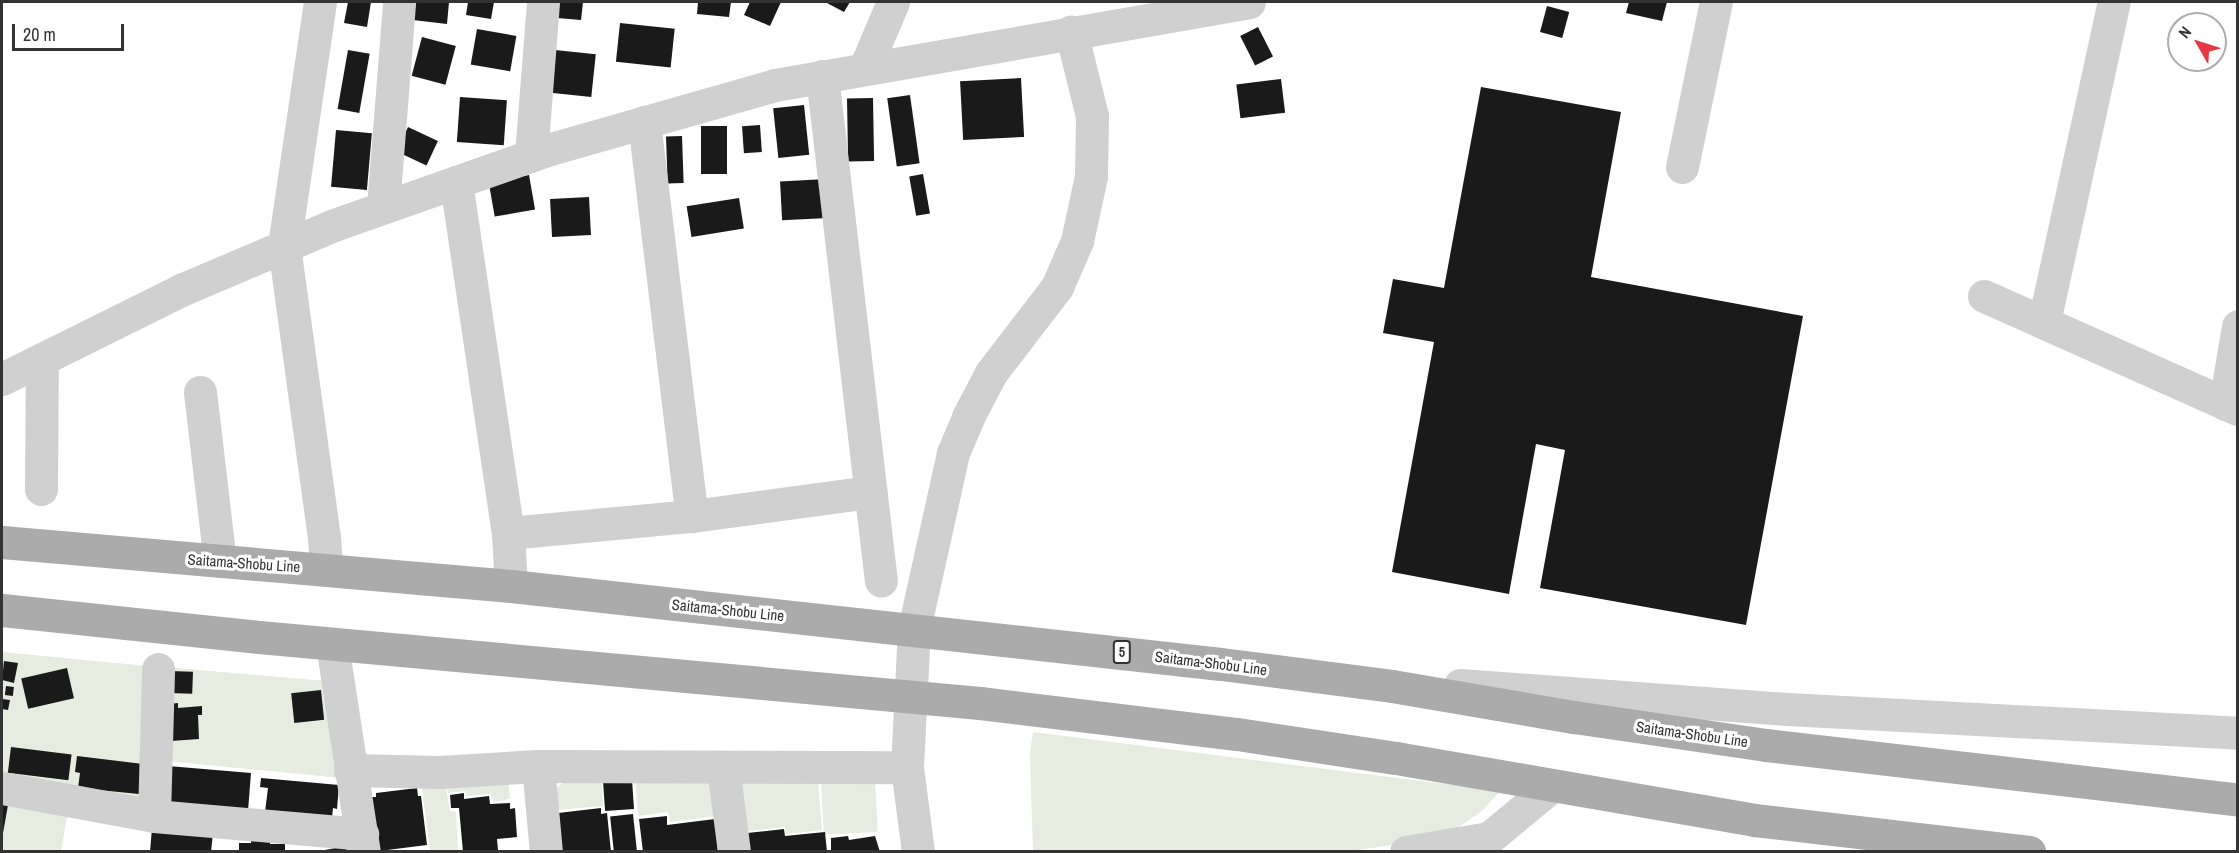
<!DOCTYPE html>
<style>
body{margin:0}
#map{position:relative;width:2239px;height:853px;overflow:hidden;background:#fff;font-family:"Archivo Narrow",sans-serif}
div>[style]{position:absolute}
[style*='--x']{left:calc(var(--x)*1px);top:calc(var(--y)*1px);width:calc(var(--w)*1px);rotate:calc(var(--a)*1deg)}
.green>*{inset:0;background:#e6ecdf;transform-origin:0 0}
.building>*{inset:0;background:#1a1a1a;transform-origin:0 0}
.minor>*{height:33px;margin:-16.5px;padding:0 16.5px;transform-origin:16.5px;border-radius:16.5px;background:#d0d0d0}
.major>*{height:33px;margin:-16.5px;padding:0 16.5px;transform-origin:16.5px;border-radius:16.5px;background:#ababab}
span{translate:-50% -50%;white-space:nowrap;text-align:center;line-height:1.15;-webkit-text-stroke:6px #fff;paint-order:stroke}
.shield-label span{padding:2px 4px;background:#fff;border:2px solid;border-radius:4px;-webkit-text-stroke-width:0}
.shield-label{font-size:14px;color:#333;font-weight:700}
.street-label{font-size:15px;color:#333}
.frame{position:absolute;inset:0;border:3px solid #333;pointer-events:none}
.north{position:absolute;left:2167px;top:12px;width:60px;height:60px;box-sizing:border-box;background:#fff;border:2px solid #adadad;border-radius:50%;rotate:309deg;font-size:16px;font-weight:700;line-height:24px;text-align:center;color:#333}
.north::after{content:'';display:block;margin:auto;width:21px;height:27px;background:#e63946;clip-path:polygon(50% 0,100% 100%,50% 72%,0 100%)}
.scale{position:absolute;left:12px;top:24px;width:112px;height:27px;box-sizing:border-box;border:3px solid #333;border-top:0;padding-left:8px;font-size:18px;line-height:21px;white-space:nowrap;color:#333;-webkit-text-stroke:4px #fff;paint-order:stroke}
</style>
<div id="map">
<div class="green">
<i style="clip-path:polygon(2px 652px,147px 666px,143px 794px,132px 802px,2px 777px)"></i>
<i style="clip-path:polygon(164px 667px,326px 681px,341px 778px,166px 761px)"></i>
<i style="clip-path:polygon(1033px 732px,1500px 791px,1482px 811px,1456px 829px,1386px 846px,1343px 852px,1033px 852px,1030px 754px)"></i>
<i style="clip-path:polygon(701px 776px,712px 784px,716px 816px,670px 822px,668px 812px,638px 816px,635px 777px)"></i>
<i style="clip-path:polygon(602px 778px,603px 806px,556px 810px,555px 789px,565px 781px)"></i>
<i style="clip-path:polygon(818px 778px,822px 830px,786px 834px,785px 827px,747px 831px,741px 786px,746px 779px)"></i>
<i style="clip-path:polygon(508px 779px,510px 799px,493px 802px,491px 794px,467px 796px,466px 791px,448px 793px,446px 782px)"></i>
<i style="left:875px;top:779px;width:53px;height:54px;rotate:87deg"></i>
<i style="clip-path:polygon(421px 780px,445px 781px,450px 811px,456px 812px,458px 851px,430px 851px)"></i>
<i style="clip-path:polygon(2px 798px,68px 811px,61px 851px,2px 851px)"></i>
</div>
<div class="building">
<i style="clip-path:polygon(348px 2px,371px 2px,367px 27px,344px 23px)"></i>
<i style="clip-path:polygon(414px 2px,449px 2px,447px 24px,413px 20px)"></i>
<i style="clip-path:polygon(468px 2px,494px 2px,491px 19px,466px 15px)"></i>
<i style="clip-path:polygon(559px 2px,583px 2px,581px 20px,557px 18px)"></i>
<i style="clip-path:polygon(698px 2px,731px 2px,729px 17px,697px 14px)"></i>
<i style="clip-path:polygon(750px 2px,781px 2px,770px 26px,744px 15px)"></i>
<i style="clip-path:polygon(825px 2px,850px 2px,844px 12px)"></i>
<i style="clip-path:polygon(1629px 2px,1667px 2px,1662px 21px,1626px 13px)"></i>
<i style="left:1547px;top:6px;width:23px;height:27px;rotate:15deg"></i>
<i style="left:620px;top:23px;width:55px;height:39px;rotate:6deg"></i>
<i style="left:1258px;top:27px;width:33px;height:20px;rotate:63deg"></i>
<i style="left:477px;top:29px;width:40px;height:36px;rotate:10deg"></i>
<i style="left:422px;top:37px;width:35px;height:40px;rotate:15deg"></i>
<i style="left:348px;top:50px;width:22px;height:60px;rotate:10deg"></i>
<i style="left:555px;top:50px;width:41px;height:43px;rotate:6deg"></i>
<i style="left:1021px;top:78px;width:59px;height:61px;rotate:87deg"></i>
<i style="left:1281px;top:79px;width:34px;height:45px;rotate:83deg"></i>
<i style="clip-path:polygon(1481px 87px,1621px 112px,1591px 277px,1803px 316px,1746px 625px,1540px 588px,1565px 450px,1536px 444px,1509px 594px,1392px 572px,1434px 342px,1383px 333px,1393px 279px,1444px 288px)"></i>
<i style="left:910px;top:95px;width:69px;height:23px;rotate:82deg"></i>
<i style="left:460px;top:97px;width:47px;height:45px;rotate:4deg"></i>
<i style="left:873px;top:98px;width:63px;height:26px;rotate:89deg"></i>
<i style="left:804px;top:105px;width:50px;height:31px;rotate:84deg"></i>
<i style="left:760px;top:125px;width:27px;height:18px;rotate:86deg"></i>
<i style="left:701px;top:126px;width:26px;height:48px"></i>
<i style="left:408px;top:127px;width:33px;height:27px;rotate:25deg"></i>
<i style="left:336px;top:130px;width:36px;height:57px;rotate:5deg"></i>
<i style="left:682px;top:136px;width:47px;height:16px;rotate:88deg"></i>
<i style="left:923px;top:174px;width:40px;height:14px;rotate:80deg"></i>
<i style="left:529px;top:175px;width:35px;height:41px;rotate:80deg"></i>
<i style="left:826px;top:179px;width:39px;height:46px;rotate:87deg"></i>
<i style="left:589px;top:197px;width:38px;height:39px;rotate:87deg"></i>
<i style="left:739px;top:198px;width:31px;height:53px;rotate:81deg"></i>
<i style="clip-path:polygon(4px 661px,18px 663px,14px 683px,2px 680px)"></i>
<i style="left:67px;top:668px;width:31px;height:47px;rotate:77deg"></i>
<i style="left:169px;top:671px;width:24px;height:22px;rotate:2deg"></i>
<i style="left:6px;top:686px;width:8px;height:9px;rotate:7deg"></i>
<i style="left:321px;top:690px;width:30px;height:30px;rotate:84deg"></i>
<i style="clip-path:polygon(2px 699px,10px 700px,8px 710px,2px 709px)"></i>
<i style="clip-path:polygon(178px 703px,178px 708px,202px 706px,202px 715px,198px 715px,199px 739px,171px 741px,168px 704px)"></i>
<i style="left:11px;top:747px;width:61px;height:26px;rotate:7deg"></i>
<i style="clip-path:polygon(77px 756px,143px 764px,139px 794px,78px 788px,80px 773px,75px 772px)"></i>
<i style="clip-path:polygon(168px 766px,251px 773px,248px 811px,172px 805px,166px 795px)"></i>
<i style="clip-path:polygon(261px 778px,339px 785px,337px 809px,333px 808px,332px 818px,265px 812px,268px 788px,260px 787px)"></i>
<i style="left:632px;top:780px;width:29px;height:29px;rotate:86deg"></i>
<i style="clip-path:polygon(417px 788px,418px 796px,421px 796px,427px 845px,379px 851px,371px 797px,376px 797px,376px 793px)"></i>
<i style="clip-path:polygon(464px 793px,464px 799px,489px 796px,490px 804px,510px 803px,510px 809px,515px 808px,517px 837px,497px 839px,498px 850px,463px 852px,459px 808px,451px 808px,450px 795px)"></i>
<i style="clip-path:polygon(2px 804px,8px 805px,3px 833px,2px 833px)"></i>
<i style="clip-path:polygon(601px 808px,601px 814px,607px 813px,611px 852px,562px 852px,558px 813px)"></i>
<i style="left:633px;top:814px;width:38px;height:23px;rotate:84deg"></i>
<i style="clip-path:polygon(667px 816px,667px 825px,715px 819px,718px 852px,643px 852px,639px 819px)"></i>
<i style="clip-path:polygon(152px 828px,213px 833px,211px 852px,150px 852px)"></i>
<i style="clip-path:polygon(784px 829px,785px 836px,825px 832px,827px 852px,749px 852px,747px 833px)"></i>
<i style="clip-path:polygon(848px 836px,849px 840px,875px 836px,880px 852px,831px 852px,831px 838px)"></i>
<i style="clip-path:polygon(251px 838px,270px 838px,270px 844px,285px 844px,285px 852px,239px 852px,239px 843px,251px 843px)"></i>
<i style="clip-path:polygon(346px 846px,347px 852px,325px 852px,325px 850px)"></i>
</div>
<div class="minor">
<i style="--x:320;--y:2;--w:247;--a:98.4"></i>
<i style="--x:284;--y:246;--w:294;--a:82.2"></i>
<i style="--x:324;--y:537;--w:32;--a:86"></i>
<i style="--x:865;--y:68;--w:72;--a:-67"></i>
<i style="--x:822;--y:76;--w:508;--a:83.34"></i>
<i style="--x:644;--y:122;--w:397;--a:83.1"></i>
<i style="--x:531;--y:155;--w:153;--a:-85.5"></i>
<i style="--x:1682;--y:167;--w:168;--a:-78.4"></i>
<i style="--x:456;--y:182;--w:355;--a:81.6"></i>
<i style="--x:508;--y:533;--w:53;--a:86.8"></i>
<i style="--x:383;--y:207;--w:206;--a:-85.5"></i>
<i style="--x:1984;--y:296;--w:278;--a:24"></i>
<i style="--x:2044;--y:322;--w:328;--a:-77.7"></i>
<i style="--x:2;--y:379;--w:200;--a:-26.4"></i>
<i style="--x:181;--y:290;--w:166;--a:-23"></i>
<i style="--x:334;--y:225;--w:226;--a:-19.4"></i>
<i style="--x:547;--y:150;--w:237;--a:-15.9"></i>
<i style="--x:775;--y:85;--w:481;--a:-9.9"></i>
<i style="--x:200;--y:392;--w:170;--a:83.3"></i>
<i style="--x:2225;--y:404;--w:79;--a:-80.5"></i>
<i style="--x:41;--y:489;--w:130;--a:-89.6"></i>
<i style="--x:508;--y:533;--w:185;--a:-5.3"></i>
<i style="--x:692;--y:516;--w:180;--a:-7.7"></i>
<i style="--x:332;--y:644;--w:210;--a:81.3"></i>
<i style="--x:1460;--y:685;--w:328;--a:4.2"></i>
<i style="--x:1787;--y:709;--w:452;--a:3"></i>
<i style="--x:538;--y:766;--w:86;--a:84.7"></i>
<i style="--x:723;--y:767;--w:86;--a:82.6"></i>
<i style="--x:350;--y:770;--w:89;--a:1.3"></i>
<i style="--x:439;--y:772;--w:99;--a:-3.5"></i>
<i style="--x:538;--y:766;--w:369;--a:0.2"></i>
<i style="--x:2;--y:788;--w:155;--a:10.4"></i>
<i style="--x:154;--y:816;--w:209;--a:4.9"></i>
<i style="--x:154;--y:816;--w:147;--a:-88.4"></i>
<i style="--x:918;--y:852;--w:86;--a:-97.4"></i>
<i style="--x:907;--y:767;--w:138;--a:-87.1"></i>
<i style="--x:914;--y:629;--w:180;--a:-77.5"></i>
<i style="--x:953;--y:453;--w:39;--a:-67"></i>
<i style="--x:968;--y:417;--w:50;--a:-62.4"></i>
<i style="--x:991;--y:373;--w:108;--a:-52.5"></i>
<i style="--x:1057;--y:287;--w:50;--a:-66.5"></i>
<i style="--x:1077;--y:241;--w:66;--a:-77.8"></i>
<i style="--x:1091;--y:176;--w:60;--a:-89"></i>
<i style="--x:1092;--y:116;--w:87;--a:-104"></i>
<i style="--x:1406;--y:852;--w:84;--a:-9.6"></i>
<i style="--x:1489;--y:838;--w:83;--a:-39.6"></i>
</div>
<div class="major">
<i style="--x:2;--y:542;--w:511;--a:4.94"></i>
<i style="--x:511;--y:586;--w:714;--a:6.27"></i>
<i style="--x:1221;--y:664;--w:172;--a:7.3"></i>
<i style="--x:1392;--y:686;--w:185;--a:9.7"></i>
<i style="--x:1574;--y:717;--w:194;--a:8.3"></i>
<i style="--x:1766;--y:745;--w:475;--a:6.6"></i>
<i style="--x:2;--y:610;--w:258;--a:6"></i>
<i style="--x:259;--y:637;--w:724;--a:5.23"></i>
<i style="--x:980;--y:703;--w:259;--a:6.9"></i>
<i style="--x:1237;--y:734;--w:161;--a:8.6"></i>
<i style="--x:1396;--y:758;--w:363;--a:9.8"></i>
<i style="--x:1754;--y:820;--w:277;--a:6.6"></i>
</div>
<div class="shield-label">
<span style="left:1122px;top:652px">5</span>
</div>
<div class="street-label">
<span style="left:244px;top:563px;rotate:4deg">Saitama-Shobu Line</span>
<span style="left:728px;top:610px;rotate:6deg">Saitama-Shobu Line</span>
<span style="left:1211px;top:663px;rotate:7deg">Saitama-Shobu Line</span>
<span style="left:1692px;top:734px;rotate:8deg">Saitama-Shobu Line</span>
</div>
<div class="frame"></div>
<div class="north">N</div>
<div class="scale">20 m</div>
</div>
